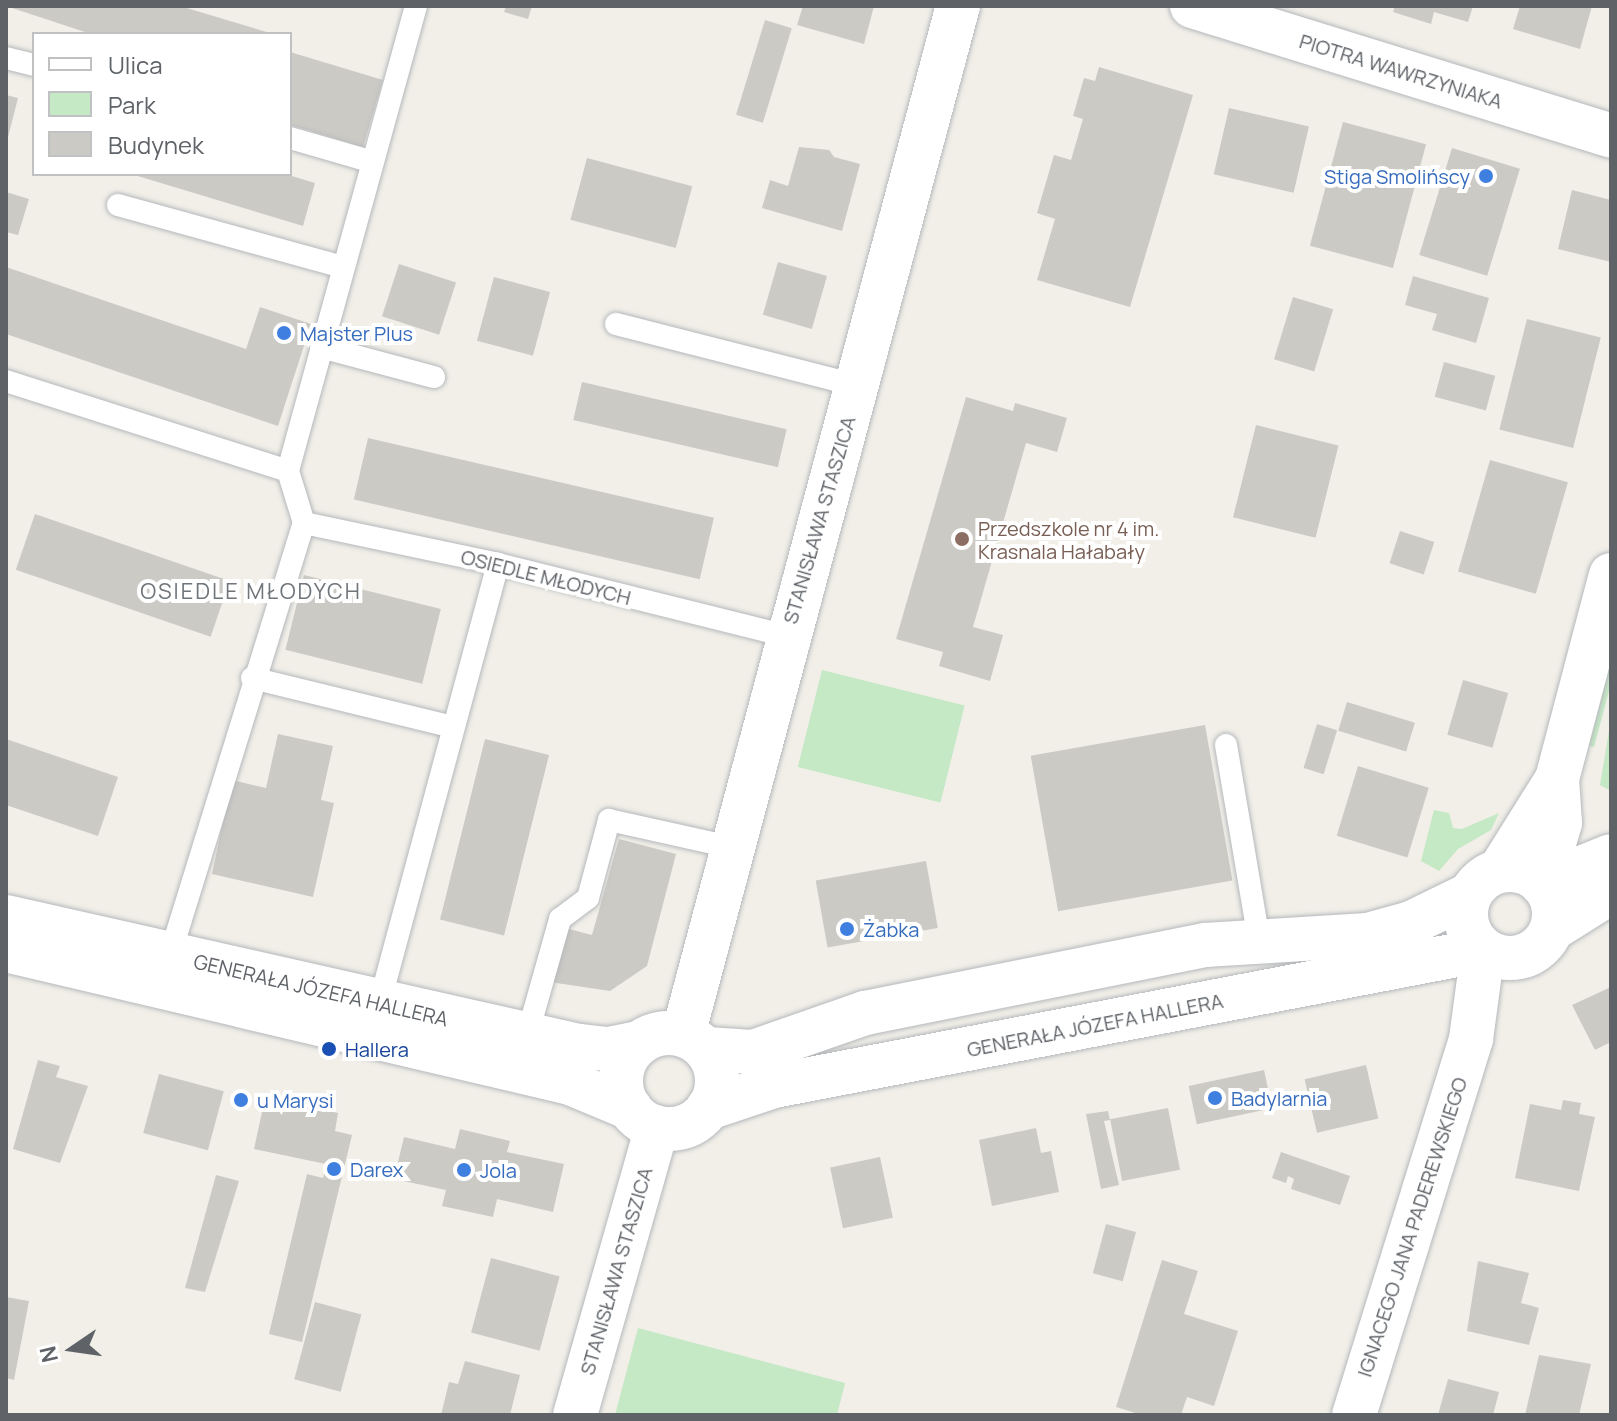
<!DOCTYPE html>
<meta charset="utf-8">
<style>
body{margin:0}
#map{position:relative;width:1617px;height:1421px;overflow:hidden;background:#f1efe8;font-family:Manrope,sans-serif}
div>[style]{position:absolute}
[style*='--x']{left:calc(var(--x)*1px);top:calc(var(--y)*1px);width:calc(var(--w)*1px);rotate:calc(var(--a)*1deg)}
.green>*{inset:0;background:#c5e8c5;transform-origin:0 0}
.building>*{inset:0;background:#cccac5;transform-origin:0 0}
.roads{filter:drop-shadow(0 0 2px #b5b8bc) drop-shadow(0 0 2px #b5b8bc)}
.lane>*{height:22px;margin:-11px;padding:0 11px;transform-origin:11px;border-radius:11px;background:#fff}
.street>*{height:44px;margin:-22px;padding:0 22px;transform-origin:22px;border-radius:22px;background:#fff}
.secondary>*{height:44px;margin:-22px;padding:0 22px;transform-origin:22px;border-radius:22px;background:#fff}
.secondary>.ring{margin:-22px;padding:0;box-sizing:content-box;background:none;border:44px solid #fff;border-radius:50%}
.dots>*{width:22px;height:22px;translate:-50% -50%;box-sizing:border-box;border:4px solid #fff;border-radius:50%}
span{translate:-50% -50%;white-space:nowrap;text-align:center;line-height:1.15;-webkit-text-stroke:8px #fff;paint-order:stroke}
.street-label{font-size:20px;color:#5f6368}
.shop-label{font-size:20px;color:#366cbe}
.right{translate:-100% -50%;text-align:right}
.left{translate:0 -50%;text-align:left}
.education-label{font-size:20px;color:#785e54}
.transit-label{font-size:20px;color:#164399}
.neighbourhood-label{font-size:22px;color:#70757a;letter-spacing:2px}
.frame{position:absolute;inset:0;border:8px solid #5f6368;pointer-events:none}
.legend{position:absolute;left:32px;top:32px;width:260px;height:144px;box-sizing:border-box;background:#fff;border:2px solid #bfc1c3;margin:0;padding:10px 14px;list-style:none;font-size:24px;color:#5f6368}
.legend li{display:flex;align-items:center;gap:16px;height:40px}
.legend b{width:40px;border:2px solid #bfc1c3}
.north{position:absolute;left:32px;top:1309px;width:80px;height:80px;-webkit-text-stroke:6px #fff;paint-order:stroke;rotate:257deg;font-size:22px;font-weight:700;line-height:32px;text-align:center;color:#5f6368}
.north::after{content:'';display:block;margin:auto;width:28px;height:36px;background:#5f6368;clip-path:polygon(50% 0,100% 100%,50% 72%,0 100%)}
</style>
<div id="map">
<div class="green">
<i style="clip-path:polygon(1611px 662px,1611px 684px,1594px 747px,1589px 746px)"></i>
<i style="left:822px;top:670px;width:147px;height:100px;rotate:14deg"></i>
<i style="clip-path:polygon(1611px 719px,1611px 791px,1600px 785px)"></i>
<i style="clip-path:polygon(1434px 810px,1449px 813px,1453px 828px,1462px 829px,1499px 813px,1491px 830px,1458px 849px,1439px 871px,1421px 861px)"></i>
<i style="clip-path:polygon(638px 1328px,845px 1383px,837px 1415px,615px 1415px)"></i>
</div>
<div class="building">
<i style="clip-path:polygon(6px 6px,180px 6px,270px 33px,91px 34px)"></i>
<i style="clip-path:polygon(506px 6px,532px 6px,528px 19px,504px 12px)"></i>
<i style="clip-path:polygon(803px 6px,874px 6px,864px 44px,797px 25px)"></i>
<i style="clip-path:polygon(1395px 6px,1473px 6px,1468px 22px,1434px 12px,1431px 24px,1393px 12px)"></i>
<i style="clip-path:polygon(1520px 6px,1592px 6px,1580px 49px,1513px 29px)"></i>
<i style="left:765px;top:20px;width:28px;height:99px;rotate:17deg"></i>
<i style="clip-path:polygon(290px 52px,383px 80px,363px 147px,290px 125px)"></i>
<i style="clip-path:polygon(1099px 67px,1193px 95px,1130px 307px,1037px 280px,1055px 219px,1037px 213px,1054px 155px,1071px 160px,1083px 119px,1073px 116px,1084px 78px,1095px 81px)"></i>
<i style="clip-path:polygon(6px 95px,18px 98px,7px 141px,6px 141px)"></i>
<i style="left:1229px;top:108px;width:82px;height:68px;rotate:13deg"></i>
<i style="left:1343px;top:122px;width:86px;height:128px;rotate:15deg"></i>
<i style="clip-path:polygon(799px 147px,829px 150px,834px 157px,860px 164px,842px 231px,762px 208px,770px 180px,788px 186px)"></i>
<i style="left:1452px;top:148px;width:71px;height:112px;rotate:17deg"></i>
<i style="left:587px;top:158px;width:109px;height:64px;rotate:15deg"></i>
<i style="clip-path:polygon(131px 174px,285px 174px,315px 183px,303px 226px)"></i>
<i style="clip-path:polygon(1572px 190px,1611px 200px,1611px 262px,1558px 249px)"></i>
<i style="clip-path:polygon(6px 192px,29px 199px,18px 235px,6px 232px)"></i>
<i style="left:778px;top:262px;width:51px;height:55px;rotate:16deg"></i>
<i style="left:399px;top:264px;width:60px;height:55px;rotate:18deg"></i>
<i style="clip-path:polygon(6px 267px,246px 349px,260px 307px,311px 324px,278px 426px,6px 334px)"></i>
<i style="clip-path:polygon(1413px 276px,1489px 298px,1476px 343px,1432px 330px,1437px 314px,1405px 305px)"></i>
<i style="left:494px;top:277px;width:58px;height:66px;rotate:15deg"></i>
<i style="left:1293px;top:297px;width:42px;height:65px;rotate:17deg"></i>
<i style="left:1527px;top:319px;width:76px;height:114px;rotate:14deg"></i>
<i style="left:1444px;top:362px;width:53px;height:36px;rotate:15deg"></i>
<i style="left:582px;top:382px;width:210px;height:39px;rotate:13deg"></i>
<i style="clip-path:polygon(966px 397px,1013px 411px,1015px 403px,1067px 418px,1057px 452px,1026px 443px,973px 627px,1003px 635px,990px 681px,939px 666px,943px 652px,896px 639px)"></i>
<i style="left:1256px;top:425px;width:85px;height:95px;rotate:14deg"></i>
<i style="left:368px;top:438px;width:355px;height:63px;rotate:13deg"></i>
<i style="left:1490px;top:460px;width:81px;height:116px;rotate:16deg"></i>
<i style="left:35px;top:514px;width:206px;height:59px;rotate:19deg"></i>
<i style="left:1400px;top:531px;width:36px;height:34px;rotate:18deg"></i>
<i style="left:304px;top:575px;width:141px;height:77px;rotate:14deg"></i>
<i style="left:1463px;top:680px;width:47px;height:57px;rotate:16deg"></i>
<i style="left:1347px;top:702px;width:71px;height:30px;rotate:17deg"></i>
<i style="left:1317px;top:724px;width:21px;height:46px;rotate:17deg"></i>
<i style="left:1205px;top:725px;width:158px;height:177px;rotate:80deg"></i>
<i style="clip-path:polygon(278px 734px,333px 746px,321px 800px,334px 803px,313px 897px,212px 874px,232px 780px,266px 788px)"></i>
<i style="clip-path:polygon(6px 739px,118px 777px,98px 836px,6px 805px)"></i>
<i style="left:485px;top:739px;width:66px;height:186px;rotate:14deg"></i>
<i style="left:1358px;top:766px;width:74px;height:73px;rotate:17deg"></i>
<i style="clip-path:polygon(619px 839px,676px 854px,647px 966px,610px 991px,550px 982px,565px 928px,592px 935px)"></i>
<i style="left:926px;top:861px;width:68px;height:112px;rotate:80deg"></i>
<i style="clip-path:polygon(1611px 987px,1611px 1042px,1595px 1050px,1572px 1005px)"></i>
<i style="clip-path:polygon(38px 1060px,60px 1066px,56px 1077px,88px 1086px,60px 1163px,13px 1149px)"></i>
<i style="left:1366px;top:1065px;width:55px;height:63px;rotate:77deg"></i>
<i style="left:1264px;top:1070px;width:39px;height:77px;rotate:78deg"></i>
<i style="left:159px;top:1074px;width:67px;height:61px;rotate:15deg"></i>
<i style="clip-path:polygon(265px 1098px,338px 1113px,335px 1131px,352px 1135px,302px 1342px,269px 1334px,307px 1174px,323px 1178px,326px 1164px,254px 1149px)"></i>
<i style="clip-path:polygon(1563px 1100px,1581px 1103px,1579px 1114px,1595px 1117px,1579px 1191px,1515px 1178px,1530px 1104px,1561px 1110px)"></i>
<i style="left:1168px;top:1108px;width:63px;height:59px;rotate:79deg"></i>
<i style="clip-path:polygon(1108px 1111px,1110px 1120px,1104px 1121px,1119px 1185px,1101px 1189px,1086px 1114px)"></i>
<i style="clip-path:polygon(1036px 1128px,1041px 1153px,1051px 1151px,1059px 1192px,992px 1206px,979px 1140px)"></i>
<i style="clip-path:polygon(460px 1129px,510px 1141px,507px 1152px,564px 1164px,553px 1212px,497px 1199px,493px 1217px,442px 1206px,446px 1190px,394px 1179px,404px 1137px,455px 1149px)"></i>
<i style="clip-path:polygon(1281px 1152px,1350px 1176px,1340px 1205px,1291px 1189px,1294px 1179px,1288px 1176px,1286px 1183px,1272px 1178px)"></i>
<i style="left:880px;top:1157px;width:62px;height:51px;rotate:78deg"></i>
<i style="clip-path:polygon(216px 1175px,239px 1181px,205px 1292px,185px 1288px)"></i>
<i style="left:1106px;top:1224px;width:31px;height:51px;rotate:15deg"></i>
<i style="left:491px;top:1258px;width:71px;height:77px;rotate:15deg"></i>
<i style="clip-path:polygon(1162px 1260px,1198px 1271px,1184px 1314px,1238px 1331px,1214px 1406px,1187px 1397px,1181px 1415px,1142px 1415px,1116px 1407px)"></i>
<i style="clip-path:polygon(1478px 1261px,1529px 1273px,1521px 1303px,1539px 1308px,1529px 1345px,1467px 1331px)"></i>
<i style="clip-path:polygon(6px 1297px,29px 1301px,14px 1380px,6px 1378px)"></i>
<i style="left:315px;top:1302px;width:48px;height:80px;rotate:15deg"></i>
<i style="clip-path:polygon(1539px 1355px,1591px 1364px,1579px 1415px,1525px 1415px)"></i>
<i style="clip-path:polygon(465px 1361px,520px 1375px,510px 1415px,441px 1415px,449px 1382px,458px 1384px)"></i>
<i style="clip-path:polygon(1448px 1379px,1499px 1392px,1493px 1415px,1438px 1415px)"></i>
</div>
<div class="roads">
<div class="lane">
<i style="--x:416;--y:6;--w:482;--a:105.4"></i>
<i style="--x:288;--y:471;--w:54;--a:72.9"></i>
<i style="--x:304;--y:523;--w:198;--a:11.9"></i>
<i style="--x:498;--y:564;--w:297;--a:14"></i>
<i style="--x:6;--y:58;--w:29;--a:14"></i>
<i style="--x:290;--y:138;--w:86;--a:16.1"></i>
<i style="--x:118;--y:205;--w:233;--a:15.4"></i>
<i style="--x:616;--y:324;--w:248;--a:14.3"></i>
<i style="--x:321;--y:347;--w:117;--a:14.9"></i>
<i style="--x:6;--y:381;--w:296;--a:17.7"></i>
<i style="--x:252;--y:678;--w:207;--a:13.7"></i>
<i style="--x:1226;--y:745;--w:198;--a:80.4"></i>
<i style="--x:170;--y:955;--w:452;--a:-72.8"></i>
<i style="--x:379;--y:1005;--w:457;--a:-74.9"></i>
<i style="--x:527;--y:1036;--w:122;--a:-74.2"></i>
<i style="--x:560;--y:919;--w:35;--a:-37"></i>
<i style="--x:588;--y:898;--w:81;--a:-74.9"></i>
<i style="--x:609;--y:820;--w:125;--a:12.5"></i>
</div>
<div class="street">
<i style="--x:1192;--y:6;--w:439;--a:17.2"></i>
<i style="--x:1500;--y:870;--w:107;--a:-57.9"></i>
<i style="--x:1557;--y:779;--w:211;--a:-75.2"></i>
<i style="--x:1542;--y:884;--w:64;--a:-73.6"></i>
<i style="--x:1560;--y:823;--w:44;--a:-93.9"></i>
<i style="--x:683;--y:1035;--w:1065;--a:-75.04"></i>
<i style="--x:575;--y:1415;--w:299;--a:-74.1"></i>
<i style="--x:1354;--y:1415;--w:394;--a:-72.7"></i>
<i style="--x:1471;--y:1039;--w:90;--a:-82.3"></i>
</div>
<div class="secondary">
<i class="ring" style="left:1466px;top:870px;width:44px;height:44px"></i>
<i style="--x:1542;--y:884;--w:74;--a:-22.1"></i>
<i style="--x:6;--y:917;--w:587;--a:12.69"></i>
<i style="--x:579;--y:1046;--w:29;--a:6"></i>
<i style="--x:608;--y:1049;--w:32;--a:-11"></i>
<i style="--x:1552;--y:929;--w:70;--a:-32.1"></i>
<i style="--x:6;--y:950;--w:579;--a:13.27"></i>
<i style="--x:570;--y:1083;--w:65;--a:22.6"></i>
<i class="ring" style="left:621px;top:1033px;width:52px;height:52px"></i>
<i style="--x:706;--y:1049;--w:47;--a:3.7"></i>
<i style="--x:753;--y:1052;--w:119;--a:-19.2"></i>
<i style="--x:865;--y:1013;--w:347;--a:-11.3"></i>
<i style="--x:1205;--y:945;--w:163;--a:-3.5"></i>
<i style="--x:1368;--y:935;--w:45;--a:-15.6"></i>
<i style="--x:1411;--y:923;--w:64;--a:-25.8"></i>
<i style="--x:708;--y:1108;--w:70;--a:-18.4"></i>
<i style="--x:774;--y:1086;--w:722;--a:-10.86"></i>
</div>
</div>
<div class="dots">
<i style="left:1486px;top:176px;background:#3f7fe0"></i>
<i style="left:284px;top:333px;background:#3f7fe0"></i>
<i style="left:962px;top:539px;background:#8d6e63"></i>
<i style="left:847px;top:929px;background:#3f7fe0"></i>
<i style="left:329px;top:1049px;background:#1a4fb4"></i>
<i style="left:1215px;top:1098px;background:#3f7fe0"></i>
<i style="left:241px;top:1100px;background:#3f7fe0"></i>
<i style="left:334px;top:1169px;background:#3f7fe0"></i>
<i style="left:464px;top:1170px;background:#3f7fe0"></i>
</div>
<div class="street-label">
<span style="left:1401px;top:71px;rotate:17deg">PIOTRA WAWRZYNIAKA</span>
<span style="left:819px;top:520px;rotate:-74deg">STANISŁAWA STASZICA</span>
<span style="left:546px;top:577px;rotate:14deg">OSIEDLE MŁODYCH</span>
<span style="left:321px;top:990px;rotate:13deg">GENERAŁA JÓZEFA HALLERA</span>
<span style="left:1095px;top:1025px;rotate:-11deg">GENERAŁA JÓZEFA HALLERA</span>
<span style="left:1412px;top:1227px;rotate:-72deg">IGNACEGO JANA PADEREWSKIEGO</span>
<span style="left:616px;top:1271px;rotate:-74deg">STANISŁAWA STASZICA</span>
</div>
<div class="shop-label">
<span class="right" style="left:1470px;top:176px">Stiga Smolińscy</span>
<span class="left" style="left:300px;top:333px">Majster Plus</span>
<span class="left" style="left:863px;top:929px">Żabka</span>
<span class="left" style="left:1231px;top:1098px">Badylarnia</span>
<span class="left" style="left:257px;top:1100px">u Marysi</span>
<span class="left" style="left:350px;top:1169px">Darex</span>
<span class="left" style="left:480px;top:1170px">Jola</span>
</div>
<div class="education-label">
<span class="left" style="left:978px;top:540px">Przedszkole nr 4 im.<br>Krasnala Hałabały</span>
</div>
<div class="transit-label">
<span class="left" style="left:345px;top:1049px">Hallera</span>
</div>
<div class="neighbourhood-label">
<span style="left:251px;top:592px">OSIEDLE MŁODYCH</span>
</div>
<div class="frame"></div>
<ul class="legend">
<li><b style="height:10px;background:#fff"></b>Ulica</li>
<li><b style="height:22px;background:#c5e8c5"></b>Park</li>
<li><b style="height:22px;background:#cccac5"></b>Budynek</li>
</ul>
<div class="north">N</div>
</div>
